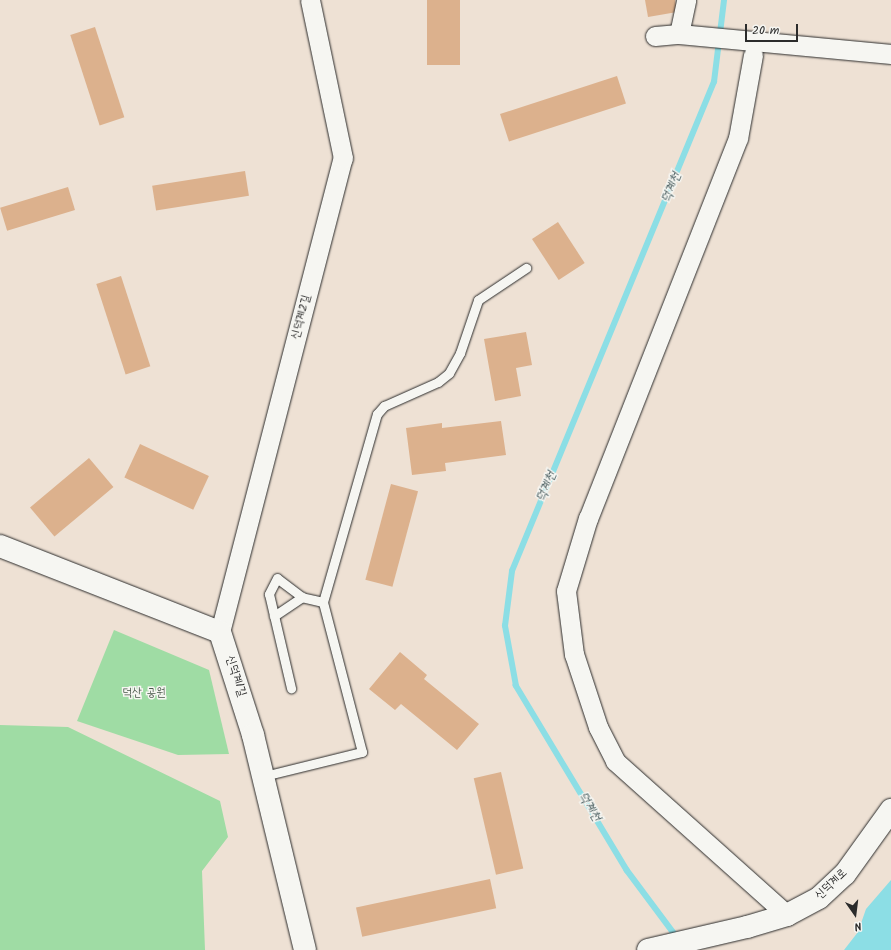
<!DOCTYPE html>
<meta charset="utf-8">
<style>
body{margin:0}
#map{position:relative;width:891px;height:950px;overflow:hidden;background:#eee1d4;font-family:Kalam,"Poor Story",sans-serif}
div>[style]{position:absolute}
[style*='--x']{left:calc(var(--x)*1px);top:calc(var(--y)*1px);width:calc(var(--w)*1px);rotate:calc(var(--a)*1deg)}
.green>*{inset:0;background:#9fdca4}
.water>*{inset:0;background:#8cdee5}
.stream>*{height:5.5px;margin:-2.75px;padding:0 2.75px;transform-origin:2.75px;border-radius:2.75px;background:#8cdee5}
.building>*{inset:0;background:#dcb18d;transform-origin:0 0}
.roads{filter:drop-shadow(0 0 1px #2b2b2b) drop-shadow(0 0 1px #2b2b2b)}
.lane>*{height:9px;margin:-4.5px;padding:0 4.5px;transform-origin:4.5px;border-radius:4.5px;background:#f6f6f2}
.street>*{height:19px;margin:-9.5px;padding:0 9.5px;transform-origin:9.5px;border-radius:9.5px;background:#f6f6f2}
.secondary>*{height:22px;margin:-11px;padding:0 11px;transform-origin:11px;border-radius:11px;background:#f6f6f2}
span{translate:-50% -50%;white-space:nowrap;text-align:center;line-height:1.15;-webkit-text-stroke:3px #f6f6f2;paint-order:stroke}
.street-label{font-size:12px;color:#2b2b2b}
.park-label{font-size:12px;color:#485749}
.water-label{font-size:13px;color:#43585a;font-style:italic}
.north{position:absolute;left:835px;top:894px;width:40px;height:40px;-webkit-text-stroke:3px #f6f6f2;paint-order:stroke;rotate:166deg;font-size:11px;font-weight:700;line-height:16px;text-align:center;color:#2b2b2b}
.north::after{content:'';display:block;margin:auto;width:14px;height:18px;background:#2b2b2b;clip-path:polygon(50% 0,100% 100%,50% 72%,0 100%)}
.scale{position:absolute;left:745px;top:24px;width:53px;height:18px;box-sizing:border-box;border:2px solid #2b2b2b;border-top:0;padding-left:5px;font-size:12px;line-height:14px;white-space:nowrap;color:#2b2b2b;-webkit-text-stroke:3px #f6f6f2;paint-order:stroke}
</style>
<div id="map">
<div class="green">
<i style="clip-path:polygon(114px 630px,209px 670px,229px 754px,178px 755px,77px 721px)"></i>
<i style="clip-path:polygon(0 725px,68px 727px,220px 801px,228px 837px,202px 871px,205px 950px,0 950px)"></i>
</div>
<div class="water">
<i style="clip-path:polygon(891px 880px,891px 950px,844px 950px,858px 932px,866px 909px)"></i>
</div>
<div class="stream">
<i style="--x:677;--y:938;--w:84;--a:-126.7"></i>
<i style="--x:627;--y:871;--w:216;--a:-121"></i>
<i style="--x:516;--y:686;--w:61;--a:-100.4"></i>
<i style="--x:505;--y:626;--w:55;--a:-82.7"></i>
<i style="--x:512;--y:571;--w:529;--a:-67.56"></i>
<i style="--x:714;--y:82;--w:83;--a:-83"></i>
</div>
<div class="building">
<i style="left:427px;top:0;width:33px;height:65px"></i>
<i style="clip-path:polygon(645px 0,675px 0,677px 12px,648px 17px)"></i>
<i style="left:95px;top:27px;width:95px;height:26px;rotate:72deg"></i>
<i style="left:617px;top:76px;width:29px;height:123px;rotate:72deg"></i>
<i style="left:245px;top:171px;width:25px;height:94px;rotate:81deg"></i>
<i style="left:68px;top:187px;width:24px;height:71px;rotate:73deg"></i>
<i style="left:558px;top:222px;width:49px;height:31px;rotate:57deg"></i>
<i style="left:121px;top:276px;width:95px;height:26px;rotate:72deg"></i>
<i style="clip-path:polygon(526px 332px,532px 365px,516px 368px,521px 396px,495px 401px,484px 339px)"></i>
<i style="clip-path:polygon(501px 421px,506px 455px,445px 463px,446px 471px,412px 475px,406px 428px,442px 423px,442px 428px)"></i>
<i style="left:140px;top:444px;width:76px;height:37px;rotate:25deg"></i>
<i style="left:89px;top:458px;width:38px;height:77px;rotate:50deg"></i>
<i style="left:391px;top:484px;width:28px;height:99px;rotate:15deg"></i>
<i style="clip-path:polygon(400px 652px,427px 675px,424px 679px,479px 724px,457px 750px,401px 704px,395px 710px,369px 689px)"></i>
<i style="left:501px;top:772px;width:99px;height:28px;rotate:77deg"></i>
<i style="left:490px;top:879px;width:30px;height:137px;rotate:78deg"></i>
</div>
<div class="roads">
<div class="lane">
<i style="--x:323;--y:602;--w:196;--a:-74"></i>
<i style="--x:377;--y:414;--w:11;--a:-49"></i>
<i style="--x:384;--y:406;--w:59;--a:-24"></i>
<i style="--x:438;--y:382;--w:14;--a:-39"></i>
<i style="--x:449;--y:373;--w:23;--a:-61"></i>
<i style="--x:460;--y:353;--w:56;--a:-71.2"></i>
<i style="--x:478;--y:300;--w:58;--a:-33.7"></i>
<i style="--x:274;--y:616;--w:34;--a:-34"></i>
<i style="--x:264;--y:776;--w:101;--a:-13.8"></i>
<i style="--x:362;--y:752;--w:155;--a:-104.6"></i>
<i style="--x:323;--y:602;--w:22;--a:-167"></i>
<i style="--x:302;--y:597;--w:31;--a:-143"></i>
<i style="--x:277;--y:578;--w:18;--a:117"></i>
<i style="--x:269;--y:594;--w:97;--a:76.8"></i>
</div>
<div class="street">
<i style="--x:679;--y:34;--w:35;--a:-78"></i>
<i style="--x:655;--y:36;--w:24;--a:-5"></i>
<i style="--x:679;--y:34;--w:213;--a:5.4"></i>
<i style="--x:753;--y:55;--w:84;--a:100.2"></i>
<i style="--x:738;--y:138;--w:409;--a:111.5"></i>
<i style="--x:588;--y:518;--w:76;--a:106.8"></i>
<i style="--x:566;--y:591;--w:64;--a:82.8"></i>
<i style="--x:574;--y:654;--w:77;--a:71.8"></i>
<i style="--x:598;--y:727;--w:38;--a:63"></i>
<i style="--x:615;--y:761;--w:231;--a:41.8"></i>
<i style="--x:220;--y:632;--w:490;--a:-75.5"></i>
<i style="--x:343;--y:158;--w:161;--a:-101.8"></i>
</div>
<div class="secondary">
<i style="--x:0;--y:546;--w:236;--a:21.4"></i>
<i style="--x:220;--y:632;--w:108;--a:72.2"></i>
<i style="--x:253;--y:735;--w:221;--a:76.4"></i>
<i style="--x:648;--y:950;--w:102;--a:-13.1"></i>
<i style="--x:747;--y:927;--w:42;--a:-16.7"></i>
<i style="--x:787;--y:915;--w:36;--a:-28"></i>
<i style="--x:819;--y:898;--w:35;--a:-43"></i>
<i style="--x:845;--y:874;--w:79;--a:-54.3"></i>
</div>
</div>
<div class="street-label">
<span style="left:301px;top:317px;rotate:-75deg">신덕계2길</span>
<span style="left:236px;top:676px;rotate:72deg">신덕계1길</span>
<span style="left:831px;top:884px;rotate:-43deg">신덕계로</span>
</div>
<div class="park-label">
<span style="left:144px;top:693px">덕산 공원</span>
</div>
<div class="water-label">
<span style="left:672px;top:188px;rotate:-68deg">덕계천</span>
<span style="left:547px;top:487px;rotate:-67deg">덕계천</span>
<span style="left:589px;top:807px;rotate:59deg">덕계천</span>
</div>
<div class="north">N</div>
<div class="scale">20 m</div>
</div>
